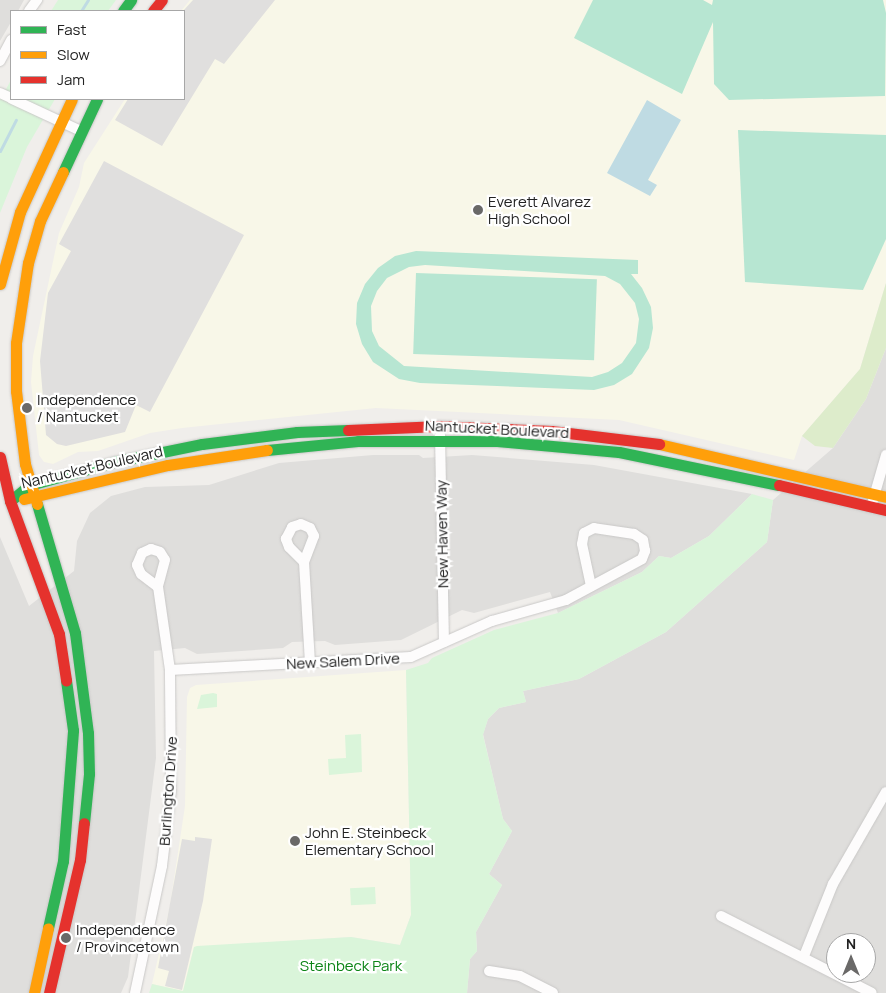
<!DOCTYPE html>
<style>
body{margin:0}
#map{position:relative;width:886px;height:993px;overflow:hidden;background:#f0eeeb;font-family:Manrope,sans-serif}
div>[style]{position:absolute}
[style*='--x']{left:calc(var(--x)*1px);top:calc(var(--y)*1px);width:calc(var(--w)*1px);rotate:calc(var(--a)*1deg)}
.residential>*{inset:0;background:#dfdedc}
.education>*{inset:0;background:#f8f7e8}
.grass>*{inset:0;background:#ddeccb}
.park>*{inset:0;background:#daf5da;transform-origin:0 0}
.pitch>*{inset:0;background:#b7e6d2;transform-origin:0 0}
.parking>*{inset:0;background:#e0dfde}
.water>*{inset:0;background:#bfdbe3}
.stream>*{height:3px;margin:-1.5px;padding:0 1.5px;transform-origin:1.5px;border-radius:1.5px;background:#bfdbe3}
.roads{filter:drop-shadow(0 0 1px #c9c8c7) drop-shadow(0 0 1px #c9c8c7)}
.street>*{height:10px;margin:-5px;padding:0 5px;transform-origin:5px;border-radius:5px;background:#fdfcfc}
.fast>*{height:11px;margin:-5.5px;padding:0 5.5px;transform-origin:5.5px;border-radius:5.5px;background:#30b455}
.slow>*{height:11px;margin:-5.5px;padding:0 5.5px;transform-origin:5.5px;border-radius:5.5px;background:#ff9f0a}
.jam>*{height:11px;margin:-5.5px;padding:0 5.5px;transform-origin:5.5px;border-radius:5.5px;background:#e5322d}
.dots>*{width:14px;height:14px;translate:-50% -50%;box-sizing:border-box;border:2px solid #fff;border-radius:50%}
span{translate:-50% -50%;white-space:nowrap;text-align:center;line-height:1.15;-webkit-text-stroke:4.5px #fff;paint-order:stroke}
.poi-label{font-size:15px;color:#222}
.left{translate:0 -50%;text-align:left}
.street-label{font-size:15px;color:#222}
.park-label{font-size:15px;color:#0c8416}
.legend{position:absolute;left:10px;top:10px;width:175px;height:90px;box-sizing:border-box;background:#fff;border:1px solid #a7a7a7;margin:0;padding:6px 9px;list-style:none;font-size:15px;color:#222}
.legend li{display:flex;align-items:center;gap:10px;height:25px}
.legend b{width:25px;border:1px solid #a7a7a7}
.north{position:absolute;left:826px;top:933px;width:50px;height:50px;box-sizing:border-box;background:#fff;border:1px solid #a7a7a7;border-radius:50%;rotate:0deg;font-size:14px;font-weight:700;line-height:20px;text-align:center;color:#222}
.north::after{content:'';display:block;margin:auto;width:18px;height:22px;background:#6a6968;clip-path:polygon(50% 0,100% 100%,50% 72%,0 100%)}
</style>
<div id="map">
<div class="residential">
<i style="clip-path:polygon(0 0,24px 0,18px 11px,11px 11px,11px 22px,0 41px)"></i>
<i style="clip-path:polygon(evenodd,886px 348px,886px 993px,467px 993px,470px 959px,477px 951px,476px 932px,502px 885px,489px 874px,512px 831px,503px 819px,483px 734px,488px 719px,499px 708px,526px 702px,523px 691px,579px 679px,666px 632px,767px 542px,773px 500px,833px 448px,866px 399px,886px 348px,836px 943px,866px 943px,866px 973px,836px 973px,836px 943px)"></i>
<i style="clip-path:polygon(373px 455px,419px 455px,423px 458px,472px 455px,594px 465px,752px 494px,709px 536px,671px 558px,659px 556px,642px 572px,558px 613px,550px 592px,474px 613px,462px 610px,401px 640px,335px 645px,325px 641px,292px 642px,283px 648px,197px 654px,185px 648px,154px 651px,156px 758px,128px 977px,121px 993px,0 993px,0 537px,29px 606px,74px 571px,77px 541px,90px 513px,111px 496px,145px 487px,209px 485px,279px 463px)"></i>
</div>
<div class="education">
<i style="clip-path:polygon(190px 0,886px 0,886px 283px,860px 369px,802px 436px,794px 460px,619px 420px,376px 408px,182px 428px,150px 433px,98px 451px,78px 452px,53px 464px,44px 462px,39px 455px,31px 382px,33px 356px,59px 233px,79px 187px,84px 163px,125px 99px,184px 99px,181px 11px)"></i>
<i style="clip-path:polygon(406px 670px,411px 915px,400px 945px,351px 937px,194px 947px,183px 991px,152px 984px,170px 905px,185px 806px,187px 697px,190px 688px,196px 685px)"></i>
</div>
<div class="grass">
<i style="clip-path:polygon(886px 283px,886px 348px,866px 399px,833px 448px,815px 446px,802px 436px,860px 369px)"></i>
</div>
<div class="park">
<i style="clip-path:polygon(58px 0,116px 0,108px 11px,51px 11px)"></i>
<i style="clip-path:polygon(11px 80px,11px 99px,55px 99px,27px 147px,0 213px,0 100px)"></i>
<i style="clip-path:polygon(752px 494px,773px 500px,767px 542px,666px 632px,579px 679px,523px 691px,526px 702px,499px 708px,488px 719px,483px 735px,503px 819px,512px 831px,489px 874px,502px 885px,476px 932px,477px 951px,470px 959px,467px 993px,149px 993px,152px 984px,183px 991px,194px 947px,197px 946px,351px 937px,400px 945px,411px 915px,406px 670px,428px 663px,432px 658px,494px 630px,558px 613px,642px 572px,659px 556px,671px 558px,709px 536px)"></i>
<i style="clip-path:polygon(213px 693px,217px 694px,217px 707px,197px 709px,201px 695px)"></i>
<i style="clip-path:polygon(361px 734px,362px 772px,329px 775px,328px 759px,346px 758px,345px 735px)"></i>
<i style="left:375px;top:887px;width:17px;height:25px;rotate:87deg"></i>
</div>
<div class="pitch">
<i style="clip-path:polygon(593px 0,703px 0,712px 5px,713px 0,883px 0,886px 13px,885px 96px,729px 100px,714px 84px,713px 22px,682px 94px,574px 38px)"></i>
<i style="clip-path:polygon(738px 130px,886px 135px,886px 239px,863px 290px,745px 282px)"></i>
<i style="clip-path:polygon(evenodd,416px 251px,638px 260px,638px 274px,631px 274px,642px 288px,651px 307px,653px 328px,649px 348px,632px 374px,614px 385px,594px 390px,420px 383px,399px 379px,373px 362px,362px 344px,356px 324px,357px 303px,365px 284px,378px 268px,395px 256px,416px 251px,425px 265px,605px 276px,620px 284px,635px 303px,639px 319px,636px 343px,622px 363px,608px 372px,592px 377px,404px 366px,379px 346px,372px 331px,371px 306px,377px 291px,387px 278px,409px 267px,425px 265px)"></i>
<i style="left:416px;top:273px;width:181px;height:81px;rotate:2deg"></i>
</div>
<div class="parking">
<i style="clip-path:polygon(193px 0,275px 0,224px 64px,215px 59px,162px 146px,115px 120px,128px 99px,184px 99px,183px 11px)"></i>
<i style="clip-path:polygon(104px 161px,244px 235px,150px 412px,136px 405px,125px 432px,66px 446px,57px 444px,46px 435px,40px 361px,48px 293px,71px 251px,59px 244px)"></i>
<i style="clip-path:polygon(195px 837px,212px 839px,203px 901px,182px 990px,165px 986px,169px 971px,158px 968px,182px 839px,195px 841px)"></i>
</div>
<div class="water">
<i style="clip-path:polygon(647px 100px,681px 120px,648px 180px,657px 185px,650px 196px,607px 173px)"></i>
</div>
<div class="stream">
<i style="--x:81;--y:11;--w:13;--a:-58"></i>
<i style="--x:0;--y:151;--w:35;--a:-63"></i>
</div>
<div class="roads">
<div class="street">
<i style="--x:29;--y:11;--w:14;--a:-54"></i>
<i style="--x:0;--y:61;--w:24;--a:-62"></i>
<i style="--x:0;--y:93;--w:12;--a:24"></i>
<i style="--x:12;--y:99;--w:76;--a:24.9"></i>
<i style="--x:440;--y:435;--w:207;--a:88.9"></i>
<i style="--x:873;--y:500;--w:47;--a:-73.9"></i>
<i style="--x:301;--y:524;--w:10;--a:24"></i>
<i style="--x:310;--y:528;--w:9;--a:63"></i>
<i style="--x:314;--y:536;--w:28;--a:111"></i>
<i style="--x:304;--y:562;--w:21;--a:-135"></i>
<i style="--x:289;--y:547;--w:9;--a:-111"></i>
<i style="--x:286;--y:539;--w:13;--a:-63"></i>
<i style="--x:292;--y:527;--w:9;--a:-18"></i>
<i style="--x:151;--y:549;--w:9;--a:18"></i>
<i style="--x:160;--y:552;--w:9;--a:58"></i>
<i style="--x:165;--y:560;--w:28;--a:105"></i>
<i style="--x:158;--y:587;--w:21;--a:-143"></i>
<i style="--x:141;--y:574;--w:10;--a:-114"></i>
<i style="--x:137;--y:565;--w:13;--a:-67"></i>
<i style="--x:142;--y:553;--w:10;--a:-24"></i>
<i style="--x:304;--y:562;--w:101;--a:86.6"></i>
<i style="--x:170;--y:670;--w:241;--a:-3.1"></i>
<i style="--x:411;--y:657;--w:89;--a:-24"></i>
<i style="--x:492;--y:621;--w:77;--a:-15.8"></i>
<i style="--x:566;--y:600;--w:86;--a:-28.3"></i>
<i style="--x:642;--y:559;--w:9;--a:-69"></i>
<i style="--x:645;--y:551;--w:11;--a:-100"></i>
<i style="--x:643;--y:540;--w:11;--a:-146"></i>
<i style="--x:634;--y:534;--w:40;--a:-171.5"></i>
<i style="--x:594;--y:528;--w:11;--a:153"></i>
<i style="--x:584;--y:533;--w:11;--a:100"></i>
<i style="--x:582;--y:544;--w:43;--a:77.9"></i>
<i style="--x:721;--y:916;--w:169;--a:27"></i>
<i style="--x:804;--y:956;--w:78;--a:-68.1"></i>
<i style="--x:833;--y:884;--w:106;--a:-60.1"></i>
<i style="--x:489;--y:971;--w:31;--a:9"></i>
<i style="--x:520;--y:976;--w:37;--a:27"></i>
<i style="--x:135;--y:993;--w:130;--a:-78"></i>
<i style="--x:162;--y:866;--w:77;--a:-83.2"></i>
<i style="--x:171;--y:790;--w:120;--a:-90.5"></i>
<i style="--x:170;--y:670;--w:84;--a:-98.2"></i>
</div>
<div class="fast">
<i style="--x:123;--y:11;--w:14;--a:-54"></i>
<i style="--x:63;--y:172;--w:81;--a:-65"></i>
<i style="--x:267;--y:450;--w:91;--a:-5.6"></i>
<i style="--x:358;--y:441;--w:139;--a:0"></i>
<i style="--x:497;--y:441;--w:122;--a:5.2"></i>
<i style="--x:619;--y:452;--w:163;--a:11.7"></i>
<i style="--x:10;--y:501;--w:26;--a:-39"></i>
<i style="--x:30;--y:485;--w:87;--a:-15.3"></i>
<i style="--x:114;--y:462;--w:90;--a:-11.6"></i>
<i style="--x:202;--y:444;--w:96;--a:-7.2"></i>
<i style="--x:297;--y:432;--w:51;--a:-2.2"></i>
<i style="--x:37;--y:504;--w:134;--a:73.6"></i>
<i style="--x:75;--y:633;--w:101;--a:82.6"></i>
<i style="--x:88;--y:733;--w:41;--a:88.6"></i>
<i style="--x:89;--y:774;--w:49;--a:95.8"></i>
<i style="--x:48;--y:928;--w:69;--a:-77.4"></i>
<i style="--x:63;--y:861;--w:131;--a:-85.6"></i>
<i style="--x:73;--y:730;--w:50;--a:-98"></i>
</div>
<div class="slow">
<i style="--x:0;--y:284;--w:75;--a:-74.5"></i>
<i style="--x:20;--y:212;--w:124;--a:-65.3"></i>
<i style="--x:659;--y:444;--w:233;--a:13.1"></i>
<i style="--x:24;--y:499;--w:148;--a:-13.3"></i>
<i style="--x:168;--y:465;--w:100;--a:-8.6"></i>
<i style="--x:37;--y:504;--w:42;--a:-106.7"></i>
<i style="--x:25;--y:464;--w:74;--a:-97"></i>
<i style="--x:16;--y:391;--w:48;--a:-90"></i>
<i style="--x:16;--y:343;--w:81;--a:-81.5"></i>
<i style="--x:28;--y:263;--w:44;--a:-74.1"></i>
<i style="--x:40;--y:221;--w:54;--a:-64.9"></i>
<i style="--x:34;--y:993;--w:66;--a:-77.8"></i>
</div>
<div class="jam">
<i style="--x:153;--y:11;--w:14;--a:-51"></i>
<i style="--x:348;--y:430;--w:91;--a:-2.5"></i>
<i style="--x:439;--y:426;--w:113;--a:2.5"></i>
<i style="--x:552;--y:431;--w:108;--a:6.9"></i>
<i style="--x:0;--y:457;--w:45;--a:77.2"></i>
<i style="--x:10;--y:501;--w:142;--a:69.8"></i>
<i style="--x:59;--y:634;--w:47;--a:81.3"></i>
<i style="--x:779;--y:485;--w:110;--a:13.2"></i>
<i style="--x:49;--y:993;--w:137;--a:-76.9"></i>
<i style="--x:80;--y:860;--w:37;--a:-84"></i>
</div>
</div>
<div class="dots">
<i style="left:478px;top:210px;background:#6a6968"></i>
<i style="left:27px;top:408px;background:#6a6968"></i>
<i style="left:295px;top:841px;background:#6a6968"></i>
<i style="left:66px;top:938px;background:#6a6968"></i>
</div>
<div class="poi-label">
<span class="left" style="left:488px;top:210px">Everett Alvarez<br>High School</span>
<span class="left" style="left:37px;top:408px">Independence<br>/ Nantucket</span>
<span class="left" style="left:305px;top:841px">John E. Steinbeck<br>Elementary School</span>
<span class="left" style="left:76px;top:938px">Independence<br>/ Provincetown</span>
</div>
<div class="street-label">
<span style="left:497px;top:429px;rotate:3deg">Nantucket Boulevard</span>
<span style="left:92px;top:467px;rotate:-13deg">Nantucket Boulevard</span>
<span style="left:442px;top:534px;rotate:-91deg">New Haven Way</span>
<span style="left:343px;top:661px;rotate:-3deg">New Salem Drive</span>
<span style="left:168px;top:791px;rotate:-86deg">Burlington Drive</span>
</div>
<div class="park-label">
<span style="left:351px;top:966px">Steinbeck Park</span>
</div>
<ul class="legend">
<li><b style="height:6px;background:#30b455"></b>Fast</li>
<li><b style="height:6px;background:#ff9f0a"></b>Slow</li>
<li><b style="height:6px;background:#e5322d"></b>Jam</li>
</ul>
<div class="north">N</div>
</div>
